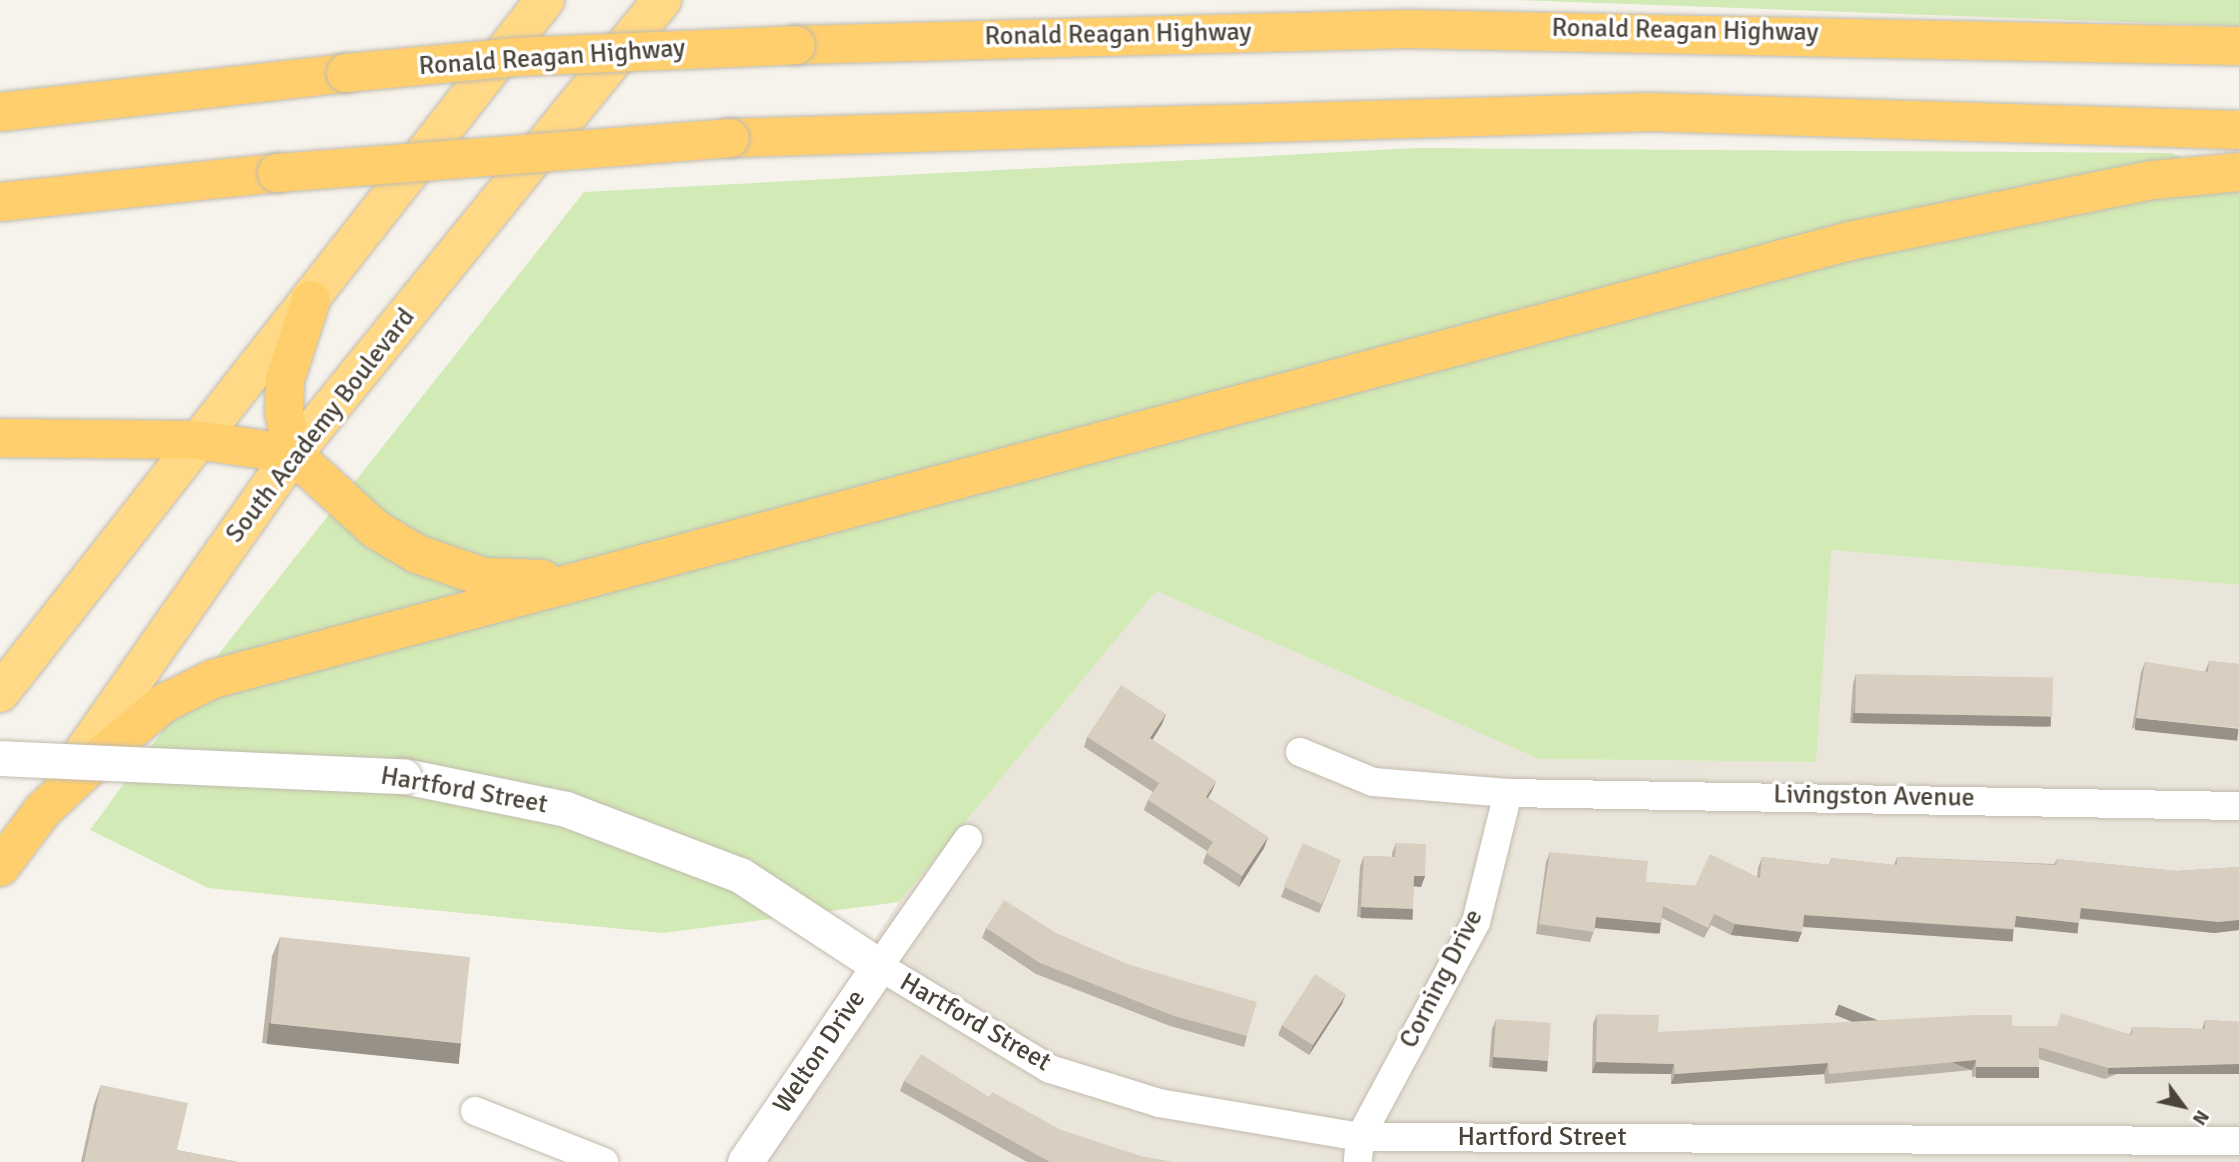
<!DOCTYPE html>
<style>
body{margin:0}
#map{position:relative;width:2239px;height:1162px;overflow:hidden;background:#f6f3ec;font-family:Signika,sans-serif}
div>[style]{position:absolute}
[style*='--x']{left:calc(var(--x)*1px);top:calc(var(--y)*1px);width:calc(var(--w)*1px);rotate:calc(var(--a)*1deg)}
.residential>*{inset:0;background:#eae5da}
.green>*{inset:0;background:#d2eab5}
.roads{filter:drop-shadow(0 0 2px #c2bbae) drop-shadow(0 0 2px #c2bbae)}
.minor>*{height:28px;margin:-14px;padding:0 14px;transform-origin:14px;border-radius:14px;background:#fff}
.tertiary>*{height:35px;margin:-17.5px;padding:0 17.5px;transform-origin:17.5px;border-radius:17.5px;background:#fff}
.trunk>*{height:38px;margin:-19px;padding:0 19px;transform-origin:19px;border-radius:19px;background:#ffd985}
.motorway>*{height:38px;margin:-19px;padding:0 19px;transform-origin:19px;border-radius:19px;background:#ffcf6e}
.bridges{filter:drop-shadow(0 0 2px #c2bbae) drop-shadow(0 0 2px #c2bbae)}
.tertiary-bridge>*{height:35px;margin:-17.5px;padding:0 17.5px;transform-origin:17.5px;border-radius:17.5px;background:#fff}
.motorway-bridge>*{height:38px;margin:-19px;padding:0 19px;transform-origin:19px;border-radius:19px;background:#ffcf6e}
.wall>*{inset:0;background:#bab2a6}
.shaded-wall>*{inset:0;background:#979187;transform-origin:0 0}
.building>*{inset:0;background:#d8cfc1;transform-origin:0 0}
span{translate:-50% -50%;white-space:nowrap;text-align:center;line-height:1.15;-webkit-text-stroke:7px #fff;paint-order:stroke}
.street-label{font-size:26px;color:#4b4439}
.north{position:absolute;left:2148px;top:1071px;width:70px;height:70px;-webkit-text-stroke:5px #fff;paint-order:stroke;rotate:123deg;font-size:19px;font-weight:700;line-height:28px;text-align:center;color:#4b4439}
.north::after{content:'';display:block;margin:auto;width:24px;height:32px;background:#4b4439;clip-path:polygon(50% 0,100% 100%,50% 72%,0 100%)}
</style>
<div id="map">
<div class="residential">
<i style="clip-path:polygon(1830px 550px,2239px 585px,2239px 1162px,728px 1162px,899px 902px,1156px 591px,1539px 759px,1816px 762px)"></i>
</div>
<div class="green">
<i style="clip-path:polygon(1515px 0,2239px 0,2239px 26px)"></i>
<i style="clip-path:polygon(1417px 148px,2172px 153px,2239px 182px,2239px 585px,1831px 550px,1816px 762px,1539px 759px,1156px 591px,899px 902px,663px 933px,208px 888px,90px 830px,221px 651px,584px 192px)"></i>
</div>
<div class="roads">
<div class="minor">
<i style="--x:1300;--y:752;--w:79;--a:22.3"></i>
<i style="--x:1373;--y:782;--w:135;--a:4.7"></i>
<i style="--x:1508;--y:793;--w:133;--a:103.9"></i>
<i style="--x:1476;--y:922;--w:244;--a:118.3"></i>
<i style="--x:1360;--y:1137;--w:25;--a:95"></i>
<i style="--x:1508;--y:793;--w:731;--a:1.02"></i>
<i style="--x:968;--y:839;--w:155;--a:125"></i>
<i style="--x:879;--y:966;--w:200;--a:31.1"></i>
<i style="--x:1050;--y:1069;--w:114;--a:17.3"></i>
<i style="--x:1159;--y:1103;--w:204;--a:9.6"></i>
<i style="--x:1360;--y:1137;--w:879;--a:0.26"></i>
<i style="--x:475;--y:1111;--w:139;--a:21.6"></i>
</div>
<div class="tertiary">
<i style="--x:404;--y:776;--w:165;--a:11.5"></i>
<i style="--x:566;--y:809;--w:186;--a:20.8"></i>
<i style="--x:740;--y:875;--w:166;--a:33.2"></i>
<i style="--x:879;--y:966;--w:237;--a:124.4"></i>
</div>
<div class="trunk">
<i style="--x:0;--y:693;--w:882;--a:-51.82"></i>
<i style="--x:65;--y:778;--w:396;--a:-54.9"></i>
<i style="--x:293;--y:454;--w:585;--a:-50.9"></i>
</div>
<div class="motorway">
<i style="--x:796;--y:45;--w:611;--a:-1.5"></i>
<i style="--x:1407;--y:29;--w:832;--a:1.17"></i>
<i style="--x:0;--y:112;--w:348;--a:-6.4"></i>
<i style="--x:730;--y:138;--w:920;--a:-1.62"></i>
<i style="--x:1650;--y:112;--w:589;--a:1.75"></i>
<i style="--x:0;--y:202;--w:279;--a:-6"></i>
<i style="--x:311;--y:300;--w:84;--a:108"></i>
<i style="--x:285;--y:380;--w:32;--a:92"></i>
<i style="--x:284;--y:412;--w:43;--a:77.9"></i>
<i style="--x:293;--y:454;--w:111;--a:42.4"></i>
<i style="--x:375;--y:529;--w:49;--a:30.8"></i>
<i style="--x:417;--y:554;--w:70;--a:19.2"></i>
<i style="--x:483;--y:577;--w:59;--a:1.9"></i>
<i style="--x:0;--y:438;--w:195;--a:0.6"></i>
<i style="--x:195;--y:440;--w:99;--a:8.1"></i>
<i style="--x:0;--y:867;--w:71;--a:-53"></i>
<i style="--x:43;--y:810;--w:82;--a:-43"></i>
<i style="--x:103;--y:754;--w:80;--a:-39.9"></i>
<i style="--x:164;--y:703;--w:55;--a:-26.1"></i>
<i style="--x:213;--y:679;--w:1695;--a:-14.98"></i>
<i style="--x:1850;--y:241;--w:309;--a:-11.4"></i>
<i style="--x:2153;--y:180;--w:86;--a:-5.3"></i>
</div>
</div>
<div class="bridges">
<div class="tertiary-bridge">
<i style="--x:0;--y:758;--w:404;--a:2.6"></i>
</div>
<div class="motorway-bridge">
<i style="--x:346;--y:73;--w:169;--a:-5.4"></i>
<i style="--x:514;--y:57;--w:282;--a:-2.4"></i>
<i style="--x:277;--y:173;--w:454;--a:-4.4"></i>
</div>
</div>
<div class="wall">
<i style="clip-path:polygon(2209px 661px,2239px 664px,2132px 729px,2141px 672px,2145px 662px,2205px 672px)"></i>
<i style="clip-path:polygon(1856px 674px,2051px 717px,2047px 727px,1850px 723px,1853px 684px)"></i>
<i style="clip-path:polygon(1166px 714px,1162px 724px,1152px 740px,1212px 791px,1208px 798px,1268px 837px,1264px 848px,1239px 887px,1203px 863px,1207px 851px,1144px 810px,1148px 800px,1153px 792px,1084px 747px,1087px 737px)"></i>
<i style="clip-path:polygon(1396px 843px,1425px 876px,1421px 887px,1414px 886px,1409px 919px,1357px 917px,1360px 866px,1364px 856px,1392px 857px,1392px 853px)"></i>
<i style="clip-path:polygon(1550px 852px,1646px 882px,1695px 886px,1757px 877px,1758px 868px,1762px 857px,1829px 865px,1831px 858px,1894px 865px,1897px 857px,2054px 864px,2057px 859px,2177px 871px,2239px 867px,2239px 930px,2214px 933px,2079px 919px,2075px 933px,2015px 926px,2011px 939px,1803px 926px,1798px 942px,1731px 935px,1711px 925px,1704px 938px,1662px 918px,1661px 923px,1657px 934px,1595px 928px,1590px 942px,1536px 934px,1546px 862px)"></i>
<i style="clip-path:polygon(1337px 870px,1319px 913px,1281px 897px,1285px 887px)"></i>
<i style="clip-path:polygon(986px 928px,1056px 933px,1247px 1036px,1244px 1047px,1170px 1026px,1036px 974px,982px 938px)"></i>
<i style="clip-path:polygon(280px 937px,461px 1043px,454px 1063px,262px 1043px,272px 956px)"></i>
<i style="clip-path:polygon(1342px 1004px,1309px 1055px,1278px 1035px,1282px 1025px)"></i>
<i style="clip-path:polygon(1597px 1014px,1658px 1032px,2012px 1026px,2130px 1034px,2132px 1027px,2202px 1029px,2205px 1020px,2239px 1022px,2105px 1079px,2039px 1059px,2035px 1077px,1972px 1077px,1972px 1070px,1825px 1084px,1824px 1074px,1671px 1084px,1671px 1074px,1592px 1073px,1593px 1024px)"></i>
<i style="clip-path:polygon(1496px 1019px,1544px 1071px,1489px 1067px,1492px 1029px)"></i>
<i style="clip-path:polygon(904px 1081px,989px 1097px,1063px 1131px,1143px 1157px,1172px 1162px,1027px 1162px,900px 1091px)"></i>
<i style="clip-path:polygon(101px 1085px,177px 1150px,238px 1162px,81px 1162px,94px 1104px)"></i>
</div>
<div class="shaded-wall">
<i style="left:1853px;top:713px;width:198px;height:10px;rotate:1deg"></i>
<i style="clip-path:polygon(1166px 714px,1162px 724px,1147px 749px,1150px 738px)"></i>
<i style="left:2136px;top:718px;width:103px;height:12px;rotate:6deg"></i>
<i style="clip-path:polygon(1216px 781px,1212px 791px,1202px 807px,1206px 797px)"></i>
<i style="clip-path:polygon(1268px 837px,1264px 848px,1239px 887px,1242px 876px)"></i>
<i style="clip-path:polygon(1414px 876px,1425px 876px,1421px 887px,1411px 886px)"></i>
<i style="left:1361px;top:907px;width:52px;height:11px;rotate:2deg"></i>
<i style="clip-path:polygon(2081px 908px,2239px 920px,2239px 930px,2214px 933px,2077px 918px)"></i>
<i style="left:1804px;top:915px;width:210px;height:12px;rotate:4deg"></i>
<i style="left:2016px;top:916px;width:63px;height:11px;rotate:6deg"></i>
<i style="left:1596px;top:917px;width:65px;height:11px;rotate:5deg"></i>
<i style="clip-path:polygon(1735px 924px,1802px 932px,1798px 942px,1731px 935px)"></i>
<i style="clip-path:polygon(1346px 994px,1342px 1004px,1309px 1055px,1313px 1045px)"></i>
<i style="left:269px;top:1023px;width:193px;height:21px;rotate:6deg"></i>
<i style="left:1493px;top:1057px;width:55px;height:11px;rotate:4deg"></i>
<i style="left:1976px;top:1060px;width:11px;height:148px;rotate:112deg"></i>
<i style="clip-path:polygon(1596px 1062px,1674px 1064px,1671px 1074px,1592px 1073px)"></i>
<i style="clip-path:polygon(1828px 1063px,1824px 1074px,1671px 1084px,1675px 1074px)"></i>
<i style="left:2239px;top:1064px;width:10px;height:131px;rotate:90deg"></i>
<i style="left:1976px;top:1067px;width:63px;height:11px"></i>
</div>
<div class="building">
<i style="clip-path:polygon(2209px 661px,2239px 664px,2239px 728px,2136px 718px,2145px 662px,2208px 672px)"></i>
<i style="left:1856px;top:674px;width:197px;height:39px;rotate:1deg"></i>
<i style="clip-path:polygon(1121px 685px,1166px 714px,1150px 738px,1216px 781px,1206px 797px,1268px 837px,1242px 876px,1206px 853px,1213px 842px,1148px 800px,1159px 783px,1087px 737px)"></i>
<i style="left:1303px;top:843px;width:42px;height:48px;rotate:24deg"></i>
<i style="clip-path:polygon(1396px 843px,1426px 844px,1425px 876px,1414px 876px,1413px 909px,1361px 907px,1364px 856px,1395px 857px)"></i>
<i style="clip-path:polygon(1550px 852px,1648px 861px,1646px 882px,1695px 886px,1710px 854px,1760px 878px,1762px 857px,1830px 865px,1831px 858px,1897px 865px,1897px 857px,2056px 865px,2057px 859px,2177px 871px,2239px 867px,2239px 920px,2218px 922px,2081px 908px,2079px 923px,2016px 916px,2014px 929px,1804px 915px,1802px 932px,1735px 924px,1714px 914px,1708px 928px,1663px 906px,1661px 923px,1596px 917px,1594px 932px,1539px 924px)"></i>
<i style="clip-path:polygon(1004px 900px,1056px 933px,1130px 965px,1257px 1002px,1247px 1036px,1174px 1016px,1040px 963px,986px 928px)"></i>
<i style="left:280px;top:937px;width:191px;height:87px;rotate:6deg"></i>
<i style="left:1315px;top:974px;width:37px;height:61px;rotate:33deg"></i>
<i style="clip-path:polygon(2061px 1013px,2132px 1035px,2132px 1027px,2205px 1029px,2205px 1020px,2239px 1022px,2239px 1064px,2108px 1068px,2039px 1047px,2039px 1067px,1976px 1067px,1976px 1060px,1829px 1074px,1828px 1063px,1675px 1074px,1674px 1064px,1596px 1062px,1597px 1014px,1659px 1015px,1658px 1032px,1976px 1015px,2012px 1015px,2012px 1026px,2057px 1026px)"></i>
<i style="left:1496px;top:1019px;width:55px;height:38px;rotate:4deg"></i>
<i style="clip-path:polygon(921px 1054px,989px 1097px,992px 1092px,1063px 1131px,1143px 1157px,1172px 1162px,1050px 1162px,904px 1081px)"></i>
<i style="clip-path:polygon(101px 1085px,188px 1103px,177px 1150px,238px 1162px,84px 1162px)"></i>
</div>
<div class="street-label">
<span style="left:1685px;top:31px;rotate:1deg">Ronald Reagan Highway</span>
<span style="left:1118px;top:35px;rotate:-1deg">Ronald Reagan Highway</span>
<span style="left:552px;top:58px;rotate:-4deg">Ronald Reagan Highway</span>
<span style="left:321px;top:426px;rotate:-52deg">South Academy Boulevard</span>
<span style="left:464px;top:791px;rotate:10deg">Hartford Street</span>
<span style="left:1874px;top:797px;rotate:1deg">Livingston Avenue</span>
<span style="left:1442px;top:979px;rotate:-63deg">Corning Drive</span>
<span style="left:975px;top:1023px;rotate:30deg">Hartford Street</span>
<span style="left:820px;top:1052px;rotate:-56deg">Welton Drive</span>
<span style="left:1542px;top:1138px">Hartford Street</span>
</div>
<div class="north">N</div>
</div>
